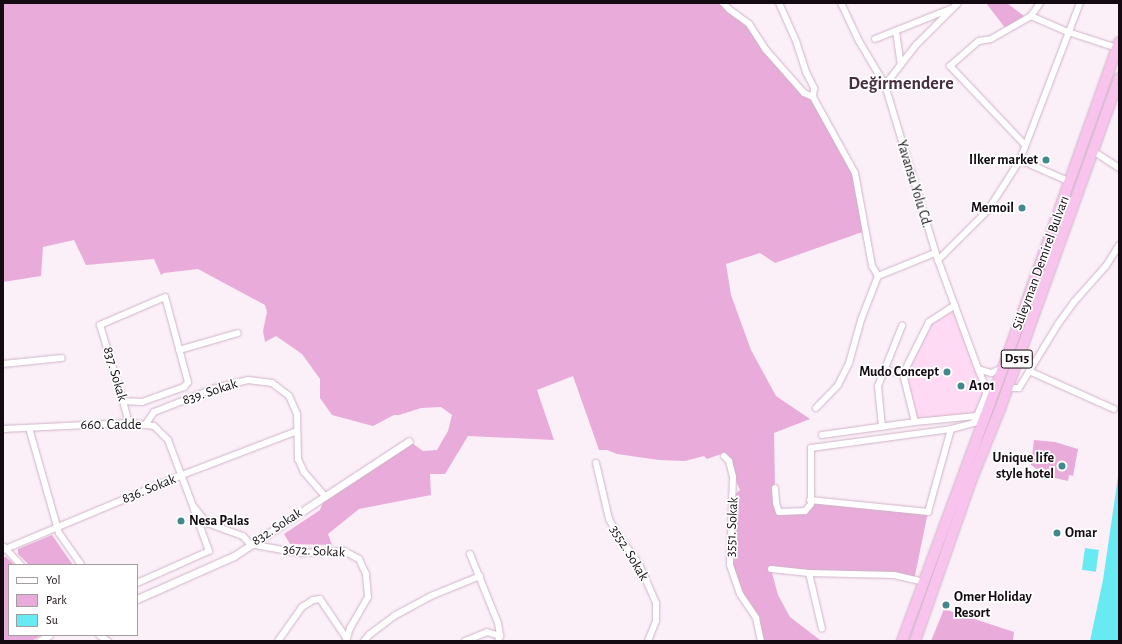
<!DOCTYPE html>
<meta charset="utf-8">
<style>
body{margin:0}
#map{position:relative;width:1122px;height:644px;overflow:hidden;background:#fbeff8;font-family:"Alegreya Sans",sans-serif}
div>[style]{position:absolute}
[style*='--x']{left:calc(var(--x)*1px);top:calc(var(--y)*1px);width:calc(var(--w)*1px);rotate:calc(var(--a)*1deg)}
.built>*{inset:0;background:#ffdaf5}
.green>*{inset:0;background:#e9acda}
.water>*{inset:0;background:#68eaf3;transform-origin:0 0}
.roads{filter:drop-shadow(0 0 1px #d0b3c8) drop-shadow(0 0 1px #d0b3c8)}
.minor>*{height:6px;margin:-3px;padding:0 3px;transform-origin:3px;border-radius:3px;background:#fff}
.tertiary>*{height:7px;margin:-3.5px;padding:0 3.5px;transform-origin:3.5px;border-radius:3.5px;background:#fff}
.trunk>*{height:10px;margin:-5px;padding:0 5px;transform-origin:5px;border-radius:5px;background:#f8c3ec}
.dots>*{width:11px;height:11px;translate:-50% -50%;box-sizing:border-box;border:2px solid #fff;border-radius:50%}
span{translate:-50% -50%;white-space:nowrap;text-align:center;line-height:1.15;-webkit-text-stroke:3.5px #fff;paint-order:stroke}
.shield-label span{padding:1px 3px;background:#fff;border:1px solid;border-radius:3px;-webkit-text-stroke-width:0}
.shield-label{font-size:13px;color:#140a11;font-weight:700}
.poi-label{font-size:14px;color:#140a11;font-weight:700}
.right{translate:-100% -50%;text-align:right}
.left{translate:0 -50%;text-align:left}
.street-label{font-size:14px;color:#140a11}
.district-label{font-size:18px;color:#472f41;font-weight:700}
.frame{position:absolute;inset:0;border:4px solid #140a11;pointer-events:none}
.legend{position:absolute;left:8px;top:564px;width:130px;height:72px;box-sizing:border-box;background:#fff;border:1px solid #a19da0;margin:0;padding:5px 7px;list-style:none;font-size:12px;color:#140a11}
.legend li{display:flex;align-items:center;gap:8px;height:20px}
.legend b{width:20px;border:1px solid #a19da0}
</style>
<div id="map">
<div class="built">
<i style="clip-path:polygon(955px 305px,987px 387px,977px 416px,915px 422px,903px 374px,929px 322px)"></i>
</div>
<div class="green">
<i style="clip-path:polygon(3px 3px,726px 3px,749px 24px,804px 93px,813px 97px,855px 173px,865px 231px,775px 263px,760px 253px,726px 264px,731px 295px,751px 350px,776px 396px,810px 419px,774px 433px,775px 488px,779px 512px,805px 511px,810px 500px,928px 512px,914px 580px,894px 575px,771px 569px,778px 595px,790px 617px,820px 640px,825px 641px,761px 641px,756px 619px,740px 594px,730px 565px,734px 495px,740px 490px,724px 453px,707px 459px,704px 456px,685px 461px,659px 460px,617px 454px,607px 450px,599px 450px,573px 376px,537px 390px,554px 440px,468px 436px,445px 474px,430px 474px,431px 495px,359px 509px,328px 534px,332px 545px,290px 544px,284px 534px,320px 510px,325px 496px,409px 441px,423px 451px,437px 450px,448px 431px,452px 415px,441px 407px,421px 408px,399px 415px,394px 415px,373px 426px,332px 415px,320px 398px,320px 379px,302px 354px,276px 336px,265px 342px,263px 331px,267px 312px,265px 305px,198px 269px,164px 273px,161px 275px,154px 259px,86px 265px,74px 240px,43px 247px,41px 276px,3px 282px)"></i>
<i style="clip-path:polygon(986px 3px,1007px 3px,1024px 16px,1006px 29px)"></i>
<i style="clip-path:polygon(1034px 440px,1055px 442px,1078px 449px,1073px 476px,1069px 475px,1068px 481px,1046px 476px,1031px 465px)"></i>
<i style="clip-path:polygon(52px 535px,73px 565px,29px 565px,18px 554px,18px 549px)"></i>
<i style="clip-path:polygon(3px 557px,6px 557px,15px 565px,9px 565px,9px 635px,41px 635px,32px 641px,3px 641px)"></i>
<i style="clip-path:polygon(944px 609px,1014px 632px,1013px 641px,931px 641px)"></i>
</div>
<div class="water">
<i style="clip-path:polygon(1119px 470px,1119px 641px,1090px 641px,1103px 580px)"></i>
<i style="left:1085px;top:548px;width:14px;height:22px;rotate:8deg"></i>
</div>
<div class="roads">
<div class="minor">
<i style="--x:723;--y:3;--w:10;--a:45"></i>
<i style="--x:730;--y:10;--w:24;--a:36"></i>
<i style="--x:749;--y:24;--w:31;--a:57"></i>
<i style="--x:766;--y:50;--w:57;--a:48.5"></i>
<i style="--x:804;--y:93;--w:10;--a:24"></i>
<i style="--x:779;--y:3;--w:42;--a:65.9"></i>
<i style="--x:796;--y:41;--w:35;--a:72"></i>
<i style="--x:807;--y:74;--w:16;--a:63"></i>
<i style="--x:814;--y:88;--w:9;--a:96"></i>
<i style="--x:813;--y:97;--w:87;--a:61.1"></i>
<i style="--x:855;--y:173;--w:95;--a:79.6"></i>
<i style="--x:872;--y:266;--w:12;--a:59"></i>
<i style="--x:841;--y:3;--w:42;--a:64.7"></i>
<i style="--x:859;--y:41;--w:51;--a:59.4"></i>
<i style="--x:885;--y:85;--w:183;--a:73.2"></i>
<i style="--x:938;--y:260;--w:116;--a:69.8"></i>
<i style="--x:978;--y:369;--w:32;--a:66"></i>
<i style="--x:1031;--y:16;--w:40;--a:23.4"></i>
<i style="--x:1068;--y:32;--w:52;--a:18.1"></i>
<i style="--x:896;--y:31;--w:34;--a:82"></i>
<i style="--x:875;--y:39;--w:81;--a:-21.8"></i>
<i style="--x:885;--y:85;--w:51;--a:-52.2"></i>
<i style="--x:916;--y:45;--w:59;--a:-45"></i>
<i style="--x:1025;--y:145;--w:109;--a:-133.5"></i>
<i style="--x:950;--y:66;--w:38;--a:-41"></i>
<i style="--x:979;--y:41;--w:12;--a:-9"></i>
<i style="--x:991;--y:39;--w:46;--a:-29.9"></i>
<i style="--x:1031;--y:16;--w:16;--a:-55"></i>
<i style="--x:1093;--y:151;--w:31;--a:33"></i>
<i style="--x:1020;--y:160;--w:55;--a:23.7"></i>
<i style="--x:938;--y:260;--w:71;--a:-45"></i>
<i style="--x:988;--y:210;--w:59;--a:-57.4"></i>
<i style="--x:1020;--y:160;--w:168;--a:-69.1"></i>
<i style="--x:179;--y:350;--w:61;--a:-16.1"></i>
<i style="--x:3;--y:364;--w:59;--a:-5.8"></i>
<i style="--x:978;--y:369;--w:14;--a:17"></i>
<i style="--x:991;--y:373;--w:13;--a:-23"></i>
<i style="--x:885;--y:370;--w:18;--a:13"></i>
<i style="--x:1029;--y:371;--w:93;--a:24.1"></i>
<i style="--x:1007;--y:388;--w:12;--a:0"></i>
<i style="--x:1019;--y:388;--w:75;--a:-58.6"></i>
<i style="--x:1058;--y:324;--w:27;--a:-54"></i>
<i style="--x:1074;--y:302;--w:48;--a:-48.4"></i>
<i style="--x:1106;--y:266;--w:25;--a:-58"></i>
<i style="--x:123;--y:401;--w:19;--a:3"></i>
<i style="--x:142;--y:402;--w:45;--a:-19.7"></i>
<i style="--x:184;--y:387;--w:6;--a:-51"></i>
<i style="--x:188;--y:382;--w:88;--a:-105.1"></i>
<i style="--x:165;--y:297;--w:71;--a:156.7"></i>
<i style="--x:100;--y:325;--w:79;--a:73.2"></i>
<i style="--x:123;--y:401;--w:23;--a:75"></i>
<i style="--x:816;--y:408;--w:32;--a:-46"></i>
<i style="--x:838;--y:385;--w:25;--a:-63"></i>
<i style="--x:849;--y:363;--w:45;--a:-74.4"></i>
<i style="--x:861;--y:320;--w:47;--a:-68.9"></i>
<i style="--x:878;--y:276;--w:61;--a:-22"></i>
<i style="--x:915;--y:422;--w:49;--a:-104"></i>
<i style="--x:903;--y:374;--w:58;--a:-63.4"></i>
<i style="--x:929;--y:322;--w:31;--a:-33"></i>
<i style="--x:145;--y:425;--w:16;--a:-55"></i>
<i style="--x:154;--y:412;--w:66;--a:-21.2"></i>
<i style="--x:216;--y:388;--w:33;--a:-14"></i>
<i style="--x:248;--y:380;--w:24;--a:7"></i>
<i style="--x:272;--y:383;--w:21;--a:37"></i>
<i style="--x:289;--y:396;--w:20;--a:66"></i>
<i style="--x:297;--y:414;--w:45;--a:88.7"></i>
<i style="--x:298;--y:459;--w:14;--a:65"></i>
<i style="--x:304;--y:472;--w:32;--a:49"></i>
<i style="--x:882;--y:427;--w:41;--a:-95.6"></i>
<i style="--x:878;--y:386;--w:65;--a:-68.2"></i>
<i style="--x:29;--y:428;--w:109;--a:74.1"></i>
<i style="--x:59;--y:533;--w:39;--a:55"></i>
<i style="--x:3;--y:429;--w:126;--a:-2.7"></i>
<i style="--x:129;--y:423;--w:25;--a:7"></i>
<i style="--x:154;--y:426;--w:20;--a:45"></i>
<i style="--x:168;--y:440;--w:71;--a:69.3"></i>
<i style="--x:193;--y:506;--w:22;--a:51"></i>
<i style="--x:207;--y:523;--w:38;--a:20"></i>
<i style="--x:243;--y:536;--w:11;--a:49"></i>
<i style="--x:250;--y:544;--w:50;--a:10.4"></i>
<i style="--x:299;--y:553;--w:45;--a:-2.5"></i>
<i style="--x:344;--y:551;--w:17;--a:28"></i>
<i style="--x:359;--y:559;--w:17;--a:65"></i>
<i style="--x:366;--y:574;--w:23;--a:85"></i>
<i style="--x:368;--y:597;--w:36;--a:120"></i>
<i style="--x:350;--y:628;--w:14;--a:107"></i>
<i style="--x:822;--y:435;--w:94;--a:-8"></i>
<i style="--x:915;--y:422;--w:62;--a:-5.5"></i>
<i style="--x:724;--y:456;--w:7;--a:45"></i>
<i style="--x:729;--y:461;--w:16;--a:76"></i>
<i style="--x:733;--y:477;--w:88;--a:92"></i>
<i style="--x:730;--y:565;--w:31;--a:71"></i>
<i style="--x:740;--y:594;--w:29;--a:56"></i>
<i style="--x:756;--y:618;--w:24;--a:78"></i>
<i style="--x:596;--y:463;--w:57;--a:76.9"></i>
<i style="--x:609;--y:519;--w:18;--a:61"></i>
<i style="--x:618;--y:535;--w:36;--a:54"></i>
<i style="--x:639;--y:564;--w:43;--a:66.4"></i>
<i style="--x:656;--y:603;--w:18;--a:90"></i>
<i style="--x:656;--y:621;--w:22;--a:112"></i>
<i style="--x:775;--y:488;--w:15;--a:86"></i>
<i style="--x:776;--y:503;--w:9;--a:72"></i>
<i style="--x:779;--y:512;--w:26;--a:-2"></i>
<i style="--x:805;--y:511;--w:9;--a:-49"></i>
<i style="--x:811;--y:504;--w:56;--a:-90"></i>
<i style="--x:811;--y:448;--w:141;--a:-7.7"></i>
<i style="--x:951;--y:429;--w:24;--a:-15"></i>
<i style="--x:974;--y:423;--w:30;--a:-67"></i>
<i style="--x:986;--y:395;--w:7;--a:-90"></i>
<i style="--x:810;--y:500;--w:119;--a:5.8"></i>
<i style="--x:928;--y:512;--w:86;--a:-74.5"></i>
<i style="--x:4;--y:547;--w:25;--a:47"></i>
<i style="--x:3;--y:550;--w:194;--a:-22.7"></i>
<i style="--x:182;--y:475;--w:123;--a:-20.9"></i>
<i style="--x:470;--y:554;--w:74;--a:67.9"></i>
<i style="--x:498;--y:623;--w:13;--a:81"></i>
<i style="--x:500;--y:636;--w:5;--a:112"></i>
<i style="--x:771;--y:569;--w:38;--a:6"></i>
<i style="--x:809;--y:573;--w:85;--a:1.3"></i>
<i style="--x:894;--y:575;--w:31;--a:13"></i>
<i style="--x:809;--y:573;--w:57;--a:76.9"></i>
<i style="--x:137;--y:583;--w:79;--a:-24"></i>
<i style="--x:209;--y:551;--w:44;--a:-110.1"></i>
<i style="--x:99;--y:635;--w:11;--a:34"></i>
<i style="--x:278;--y:641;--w:42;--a:-54.8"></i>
<i style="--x:302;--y:607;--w:13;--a:-32"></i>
<i style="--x:313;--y:600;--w:7;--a:-8"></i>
<i style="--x:320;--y:599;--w:48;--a:56"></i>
<i style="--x:364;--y:641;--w:8;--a:-50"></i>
<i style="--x:369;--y:635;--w:31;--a:-37"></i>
<i style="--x:394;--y:616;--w:42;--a:-28.4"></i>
<i style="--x:431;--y:596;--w:53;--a:-22.2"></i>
<i style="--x:465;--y:641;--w:24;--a:-22"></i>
<i style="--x:487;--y:632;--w:14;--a:17"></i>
</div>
<div class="tertiary">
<i style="--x:137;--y:599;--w:106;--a:-23.9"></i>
<i style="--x:234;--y:556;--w:209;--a:-33.3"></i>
<i style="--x:40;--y:641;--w:11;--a:-34"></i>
</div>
<div class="trunk">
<i style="--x:902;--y:641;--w:291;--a:-69.7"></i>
<i style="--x:1003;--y:368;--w:346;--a:-70.4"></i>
<i style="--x:915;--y:641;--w:170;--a:-70.7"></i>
<i style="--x:971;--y:481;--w:78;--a:-68.1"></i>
<i style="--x:1000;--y:409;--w:352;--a:-70.2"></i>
</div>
</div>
<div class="dots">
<i style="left:1046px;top:160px;background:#41898e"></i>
<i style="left:1022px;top:208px;background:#41898e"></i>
<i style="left:947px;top:372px;background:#41898e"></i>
<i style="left:961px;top:386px;background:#41898e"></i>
<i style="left:1062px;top:466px;background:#41898e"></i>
<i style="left:181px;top:521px;background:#41898e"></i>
<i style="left:1057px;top:533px;background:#41898e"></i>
<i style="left:946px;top:605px;background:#41898e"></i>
</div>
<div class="shield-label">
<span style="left:1017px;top:359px">D515</span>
</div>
<div class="poi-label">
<span class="right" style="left:1038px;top:160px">Ilker market</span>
<span class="right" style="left:1014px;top:208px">Memoil</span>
<span class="right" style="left:939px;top:372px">Mudo Concept</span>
<span class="left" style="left:969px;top:386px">A101</span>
<span class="right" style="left:1054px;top:466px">Unique life<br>style hotel</span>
<span class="left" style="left:189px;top:521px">Nesa Palas</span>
<span class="left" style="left:1065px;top:533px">Omar</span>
<span class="left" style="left:954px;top:605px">Omer Holiday<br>Resort</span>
</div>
<div class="street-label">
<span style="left:914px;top:184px;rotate:73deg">Yavansu Yolu Cd.</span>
<span style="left:1041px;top:263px;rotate:-70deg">Süleyman Demirel Bulvarı</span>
<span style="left:115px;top:374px;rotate:74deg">837. Sokak</span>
<span style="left:210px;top:392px;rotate:-18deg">839. Sokak</span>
<span style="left:111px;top:425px">660. Cadde</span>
<span style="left:149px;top:489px;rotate:-22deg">836. Sokak</span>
<span style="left:277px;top:527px;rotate:-33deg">832. Sokak</span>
<span style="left:732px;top:527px;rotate:-87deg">3551. Sokak</span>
<span style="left:314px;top:551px;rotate:3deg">3672. Sokak</span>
<span style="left:629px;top:553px;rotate:59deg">3552. Sokak</span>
</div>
<div class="district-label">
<span style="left:901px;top:84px">Değirmendere</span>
</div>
<div class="frame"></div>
<ul class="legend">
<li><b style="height:5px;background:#fff"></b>Yol</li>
<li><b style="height:11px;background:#e9acda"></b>Park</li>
<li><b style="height:11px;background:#68eaf3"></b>Su</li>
</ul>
</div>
